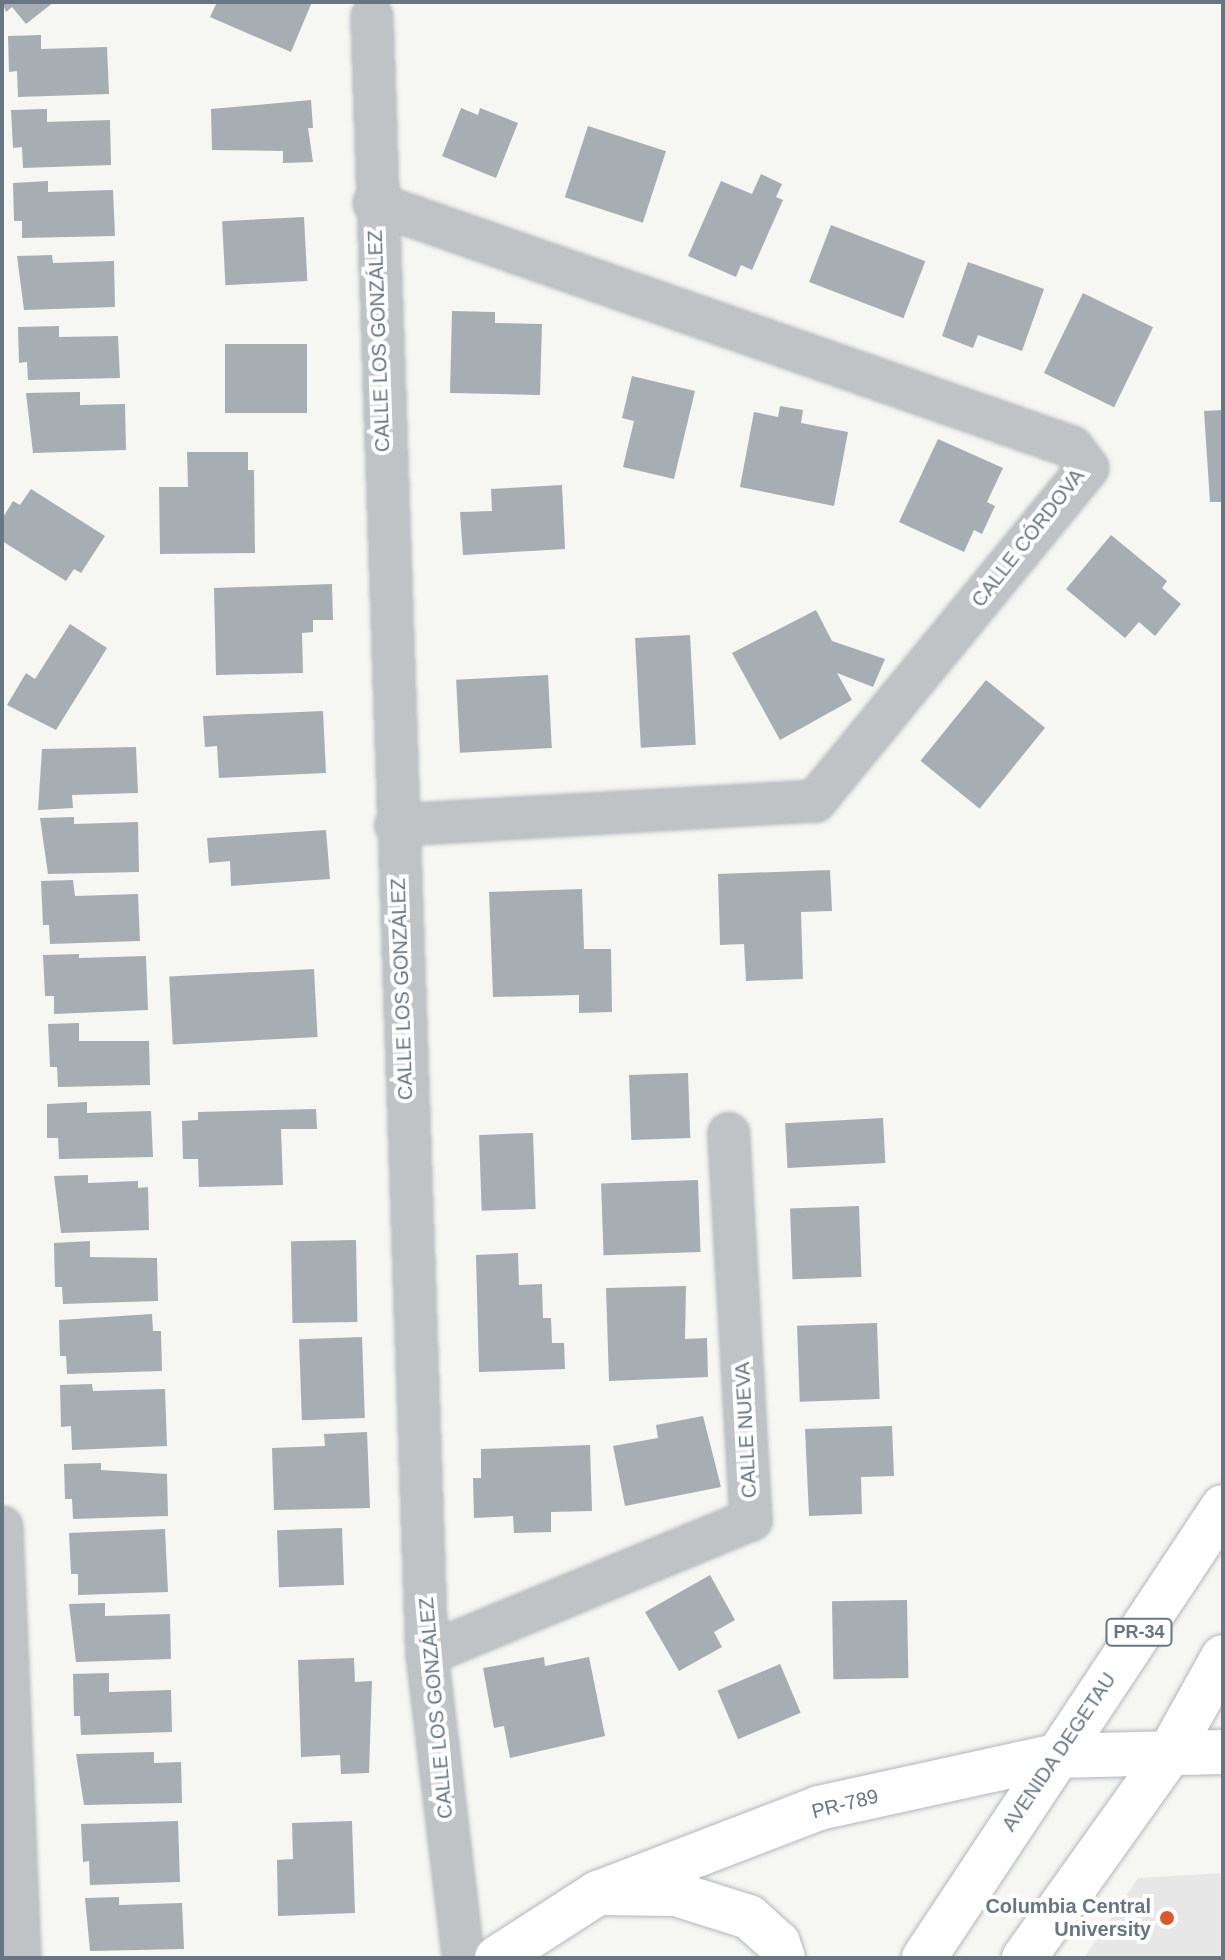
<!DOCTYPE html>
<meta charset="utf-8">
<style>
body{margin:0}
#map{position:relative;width:1225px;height:1960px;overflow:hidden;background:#f6f6f3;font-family:Helvetica,sans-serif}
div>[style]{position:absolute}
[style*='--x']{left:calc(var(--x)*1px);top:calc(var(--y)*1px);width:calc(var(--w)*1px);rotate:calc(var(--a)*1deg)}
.built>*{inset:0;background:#e6e7e6}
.building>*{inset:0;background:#a7aeb3;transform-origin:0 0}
.roads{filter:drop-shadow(0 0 2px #b2b7bb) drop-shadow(0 0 2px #b2b7bb)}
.street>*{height:40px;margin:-20px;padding:0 20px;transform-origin:20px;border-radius:20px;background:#bfc3c6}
.secondary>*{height:44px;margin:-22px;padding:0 22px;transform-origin:22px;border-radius:22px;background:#fff}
.primary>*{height:44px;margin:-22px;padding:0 22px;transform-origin:22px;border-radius:22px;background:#fff}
.dots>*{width:22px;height:22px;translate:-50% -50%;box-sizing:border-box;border:4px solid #fff;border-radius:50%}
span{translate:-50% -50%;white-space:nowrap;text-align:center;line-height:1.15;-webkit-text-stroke:8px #fff;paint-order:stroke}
.shield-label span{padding:2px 6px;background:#fff;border:2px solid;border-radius:6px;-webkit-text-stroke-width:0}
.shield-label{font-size:18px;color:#677682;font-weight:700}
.street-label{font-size:20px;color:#677682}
.poi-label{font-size:20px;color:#677682;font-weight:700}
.right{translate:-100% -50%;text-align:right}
.frame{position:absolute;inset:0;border:4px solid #677682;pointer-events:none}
</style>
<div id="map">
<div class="built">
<i style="clip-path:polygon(1223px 1873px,1223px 1958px,1084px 1958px,1138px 1878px)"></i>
</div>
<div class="building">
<i style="clip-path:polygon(2px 2px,54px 2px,26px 24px,12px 7px,6px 12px)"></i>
<i style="clip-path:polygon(217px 2px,312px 2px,291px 52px,210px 17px)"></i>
<i style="clip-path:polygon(41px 35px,41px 49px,107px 47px,109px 94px,18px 97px,17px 71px,9px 72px,8px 36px)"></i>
<i style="clip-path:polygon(311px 100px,313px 128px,308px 128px,313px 162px,283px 163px,283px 151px,212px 150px,211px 109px)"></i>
<i style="clip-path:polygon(461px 108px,478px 115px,480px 108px,518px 123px,496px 178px,442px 156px)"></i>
<i style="clip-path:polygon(47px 109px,47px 122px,110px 120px,111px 165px,23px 168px,22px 147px,13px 148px,11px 110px)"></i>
<i style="left:588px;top:126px;width:82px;height:75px;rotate:18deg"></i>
<i style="clip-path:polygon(761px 174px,782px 184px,776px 197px,783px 200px,752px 270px,741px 265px,736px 277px,688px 256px,721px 181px,752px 194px)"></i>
<i style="clip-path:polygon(48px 181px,48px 192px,113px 190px,115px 236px,22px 238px,22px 221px,14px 221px,13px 183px)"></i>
<i style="left:304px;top:217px;width:64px;height:82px;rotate:87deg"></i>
<i style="left:831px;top:225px;width:101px;height:61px;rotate:21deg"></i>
<i style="clip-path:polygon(52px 255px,53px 263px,114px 261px,115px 307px,24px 310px,17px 256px)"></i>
<i style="clip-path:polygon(968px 262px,1044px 289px,1022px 351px,978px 335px,973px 348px,942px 336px)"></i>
<i style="left:1083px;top:293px;width:78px;height:89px;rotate:26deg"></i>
<i style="clip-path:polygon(452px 311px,495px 312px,495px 323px,542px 324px,540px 395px,450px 393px)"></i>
<i style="clip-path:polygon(59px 326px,59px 337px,118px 336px,120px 378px,28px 380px,27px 362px,19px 363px,18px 327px)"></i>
<i style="left:225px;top:344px;width:82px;height:69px"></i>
<i style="clip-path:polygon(632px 376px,695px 391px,674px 479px,623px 467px,634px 421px,622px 418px)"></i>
<i style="clip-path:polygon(80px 392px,80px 405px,125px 404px,126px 450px,33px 453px,26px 393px)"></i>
<i style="clip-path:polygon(780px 406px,803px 410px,801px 423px,848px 432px,834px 506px,740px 487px,754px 412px,778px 417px)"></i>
<i style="clip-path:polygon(1223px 410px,1223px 502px,1210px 502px,1204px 411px)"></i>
<i style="clip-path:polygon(938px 439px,1003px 468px,987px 502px,995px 506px,982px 534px,974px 530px,964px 552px,899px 522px)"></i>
<i style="clip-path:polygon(187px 452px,248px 452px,248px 470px,254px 470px,255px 553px,160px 554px,159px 487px,188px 487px)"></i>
<i style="clip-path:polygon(562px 485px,565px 549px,463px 555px,460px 512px,492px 511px,491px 489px)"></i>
<i style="clip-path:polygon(31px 489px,105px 536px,81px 573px,74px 569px,66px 581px,2px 541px,2px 519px,13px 501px,20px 505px)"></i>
<i style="clip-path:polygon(1111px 535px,1167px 581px,1162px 588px,1181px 604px,1155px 636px,1139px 622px,1125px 638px,1066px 589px)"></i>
<i style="clip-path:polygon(332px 584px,333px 620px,313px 620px,313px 632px,302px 633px,303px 673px,216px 675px,214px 588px)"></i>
<i style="clip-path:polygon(816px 610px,832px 641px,885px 659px,873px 687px,837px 673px,852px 700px,780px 740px,732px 653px)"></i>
<i style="clip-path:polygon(70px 624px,107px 648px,56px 730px,7px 705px,26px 673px,35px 679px)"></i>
<i style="left:690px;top:635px;width:110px;height:55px;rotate:87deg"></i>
<i style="left:548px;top:675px;width:73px;height:92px;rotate:87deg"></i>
<i style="left:986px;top:680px;width:76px;height:104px;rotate:39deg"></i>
<i style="clip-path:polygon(323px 711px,326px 773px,219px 778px,217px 746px,205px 747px,203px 716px)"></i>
<i style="clip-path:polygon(136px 747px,138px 793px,72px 795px,73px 808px,38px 810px,42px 749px)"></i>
<i style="clip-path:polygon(74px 817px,74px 824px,138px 822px,139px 872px,48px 874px,40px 818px)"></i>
<i style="clip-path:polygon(326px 830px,330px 879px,231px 886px,230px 861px,209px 863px,207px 838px)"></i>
<i style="clip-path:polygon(830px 870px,832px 911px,801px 912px,803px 979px,746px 981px,744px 944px,720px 945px,718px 874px)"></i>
<i style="clip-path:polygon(73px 880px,75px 896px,138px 894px,140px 941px,50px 944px,49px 925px,43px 925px,41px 881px)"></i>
<i style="clip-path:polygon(582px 889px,584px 949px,611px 949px,612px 1012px,579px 1013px,579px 995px,493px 997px,489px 892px)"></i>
<i style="clip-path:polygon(79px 954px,79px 958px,146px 956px,148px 1010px,54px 1014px,54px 996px,45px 996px,43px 955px)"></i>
<i style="left:314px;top:969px;width:68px;height:145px;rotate:87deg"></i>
<i style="clip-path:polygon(79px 1023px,79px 1041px,149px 1041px,150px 1085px,58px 1087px,57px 1067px,50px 1067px,48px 1024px)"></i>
<i style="left:688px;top:1073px;width:65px;height:59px;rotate:88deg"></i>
<i style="clip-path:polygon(87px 1102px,87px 1113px,151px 1111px,153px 1157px,59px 1159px,58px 1138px,47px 1138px,47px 1104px)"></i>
<i style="clip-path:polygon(316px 1109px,317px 1129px,281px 1129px,283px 1185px,199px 1187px,198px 1159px,183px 1159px,182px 1121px,198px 1120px,198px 1112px)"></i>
<i style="left:883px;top:1118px;width:45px;height:98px;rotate:87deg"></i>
<i style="left:533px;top:1133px;width:76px;height:54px;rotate:88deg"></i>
<i style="clip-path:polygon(88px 1175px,88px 1183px,138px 1181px,138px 1188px,148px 1187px,149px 1230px,61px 1233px,54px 1176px)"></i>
<i style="left:698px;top:1180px;width:72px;height:97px;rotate:88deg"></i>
<i style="left:859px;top:1206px;width:71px;height:69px;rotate:88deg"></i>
<i style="left:356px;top:1240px;width:82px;height:65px;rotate:89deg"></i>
<i style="clip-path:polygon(90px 1241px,90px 1257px,157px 1258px,158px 1301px,63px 1304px,62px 1287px,55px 1287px,54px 1243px)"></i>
<i style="clip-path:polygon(518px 1253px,519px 1285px,542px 1284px,543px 1318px,551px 1318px,552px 1343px,564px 1343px,565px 1369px,479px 1372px,476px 1255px)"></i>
<i style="clip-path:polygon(686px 1286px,685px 1339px,707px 1338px,708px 1377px,609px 1381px,606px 1288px)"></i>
<i style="clip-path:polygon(152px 1314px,153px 1331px,161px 1331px,162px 1371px,67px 1374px,66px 1356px,60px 1356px,59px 1320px)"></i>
<i style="left:877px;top:1323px;width:76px;height:80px;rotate:88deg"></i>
<i style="left:362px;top:1337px;width:81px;height:63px;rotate:88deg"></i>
<i style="clip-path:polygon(92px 1384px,93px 1391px,165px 1389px,167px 1446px,72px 1450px,71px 1426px,61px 1427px,60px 1385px)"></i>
<i style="clip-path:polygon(703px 1416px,721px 1487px,625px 1506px,613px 1446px,658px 1438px,656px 1425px)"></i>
<i style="clip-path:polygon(892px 1426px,894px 1476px,861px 1477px,862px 1514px,809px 1516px,805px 1429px)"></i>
<i style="clip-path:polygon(367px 1432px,370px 1508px,274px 1510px,272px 1448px,325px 1446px,324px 1434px)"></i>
<i style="clip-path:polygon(590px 1445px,592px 1511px,551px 1512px,551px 1532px,514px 1533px,513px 1516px,474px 1518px,473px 1478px,481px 1478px,481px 1449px)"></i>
<i style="clip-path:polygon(101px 1463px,101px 1470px,167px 1474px,168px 1516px,73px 1519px,72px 1499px,65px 1499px,64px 1464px)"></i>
<i style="left:342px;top:1528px;width:57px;height:65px;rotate:88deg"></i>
<i style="clip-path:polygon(165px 1529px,168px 1592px,78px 1595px,78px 1574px,71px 1574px,69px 1533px)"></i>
<i style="clip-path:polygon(710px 1575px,735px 1620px,714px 1632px,722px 1647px,679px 1671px,645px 1612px)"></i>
<i style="left:907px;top:1600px;width:78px;height:75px;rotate:89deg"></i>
<i style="clip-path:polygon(105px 1603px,105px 1616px,170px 1614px,171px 1659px,76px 1662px,69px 1604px)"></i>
<i style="clip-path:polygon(544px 1657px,545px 1666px,589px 1657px,605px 1736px,510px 1758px,504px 1726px,494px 1728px,483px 1668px)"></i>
<i style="clip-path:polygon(354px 1658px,355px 1682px,372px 1681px,369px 1773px,341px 1774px,340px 1755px,301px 1757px,298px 1660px)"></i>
<i style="left:780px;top:1664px;width:53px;height:68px;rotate:67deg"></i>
<i style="clip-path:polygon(109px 1673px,109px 1692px,171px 1690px,172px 1732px,81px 1735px,80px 1716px,74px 1716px,73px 1674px)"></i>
<i style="clip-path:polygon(154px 1752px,154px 1763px,181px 1762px,182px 1803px,84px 1805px,76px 1754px)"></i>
<i style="clip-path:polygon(178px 1821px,180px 1882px,90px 1885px,89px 1861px,83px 1862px,81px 1824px)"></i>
<i style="clip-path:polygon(352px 1821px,355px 1913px,278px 1916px,277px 1860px,293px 1859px,292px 1823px)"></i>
<i style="clip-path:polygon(119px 1897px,119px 1905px,182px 1903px,184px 1949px,90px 1951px,85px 1898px)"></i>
</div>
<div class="roads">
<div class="street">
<i style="--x:372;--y:17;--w:1638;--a:88.08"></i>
<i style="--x:427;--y:1654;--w:306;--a:83.2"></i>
<i style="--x:374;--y:203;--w:739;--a:19.27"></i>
<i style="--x:1072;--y:447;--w:26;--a:53"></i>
<i style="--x:1088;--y:468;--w:431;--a:129.3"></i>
<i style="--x:815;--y:801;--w:420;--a:176.7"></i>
<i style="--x:2;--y:1527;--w:431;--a:87.6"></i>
<i style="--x:427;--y:1654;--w:351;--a:-22.5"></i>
<i style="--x:751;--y:1520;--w:387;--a:-93.3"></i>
</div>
<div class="secondary">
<i style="--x:497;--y:1958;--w:120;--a:-32.8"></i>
<i style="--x:598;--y:1893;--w:237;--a:-21"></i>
<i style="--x:819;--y:1808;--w:242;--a:-12.4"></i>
<i style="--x:1055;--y:1756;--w:168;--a:-1.4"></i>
</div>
<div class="primary">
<i style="--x:598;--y:1893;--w:78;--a:0.7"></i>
<i style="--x:676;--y:1894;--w:77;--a:17.5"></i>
<i style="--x:749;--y:1917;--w:39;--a:42"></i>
<i style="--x:778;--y:1943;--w:16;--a:72"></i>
<i style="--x:924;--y:1958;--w:541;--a:-56.46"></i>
<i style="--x:1024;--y:1958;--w:248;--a:-54.5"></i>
<i style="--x:1168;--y:1756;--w:113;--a:-60.9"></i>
</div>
</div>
<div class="dots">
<i style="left:1167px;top:1918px;background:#d85830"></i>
</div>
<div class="shield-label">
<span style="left:1139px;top:1632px">PR-34</span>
</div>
<div class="street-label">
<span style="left:379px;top:341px;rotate:-92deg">CALLE LOS GONZÁLEZ</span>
<span style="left:1028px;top:538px;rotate:-52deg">CALLE CÓRDOVA</span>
<span style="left:402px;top:989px;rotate:-92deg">CALLE LOS GONZÁLEZ</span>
<span style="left:746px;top:1430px;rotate:-93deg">CALLE NUEVA</span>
<span style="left:436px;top:1708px;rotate:-95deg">CALLE LOS GONZÁLEZ</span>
<span style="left:1059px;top:1752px;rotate:-56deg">AVENIDA DEGETAU</span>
<span style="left:845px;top:1804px;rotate:-14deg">PR-789</span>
</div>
<div class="poi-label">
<span class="right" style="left:1151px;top:1918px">Columbia Central<br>University</span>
</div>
<div class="frame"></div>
</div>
